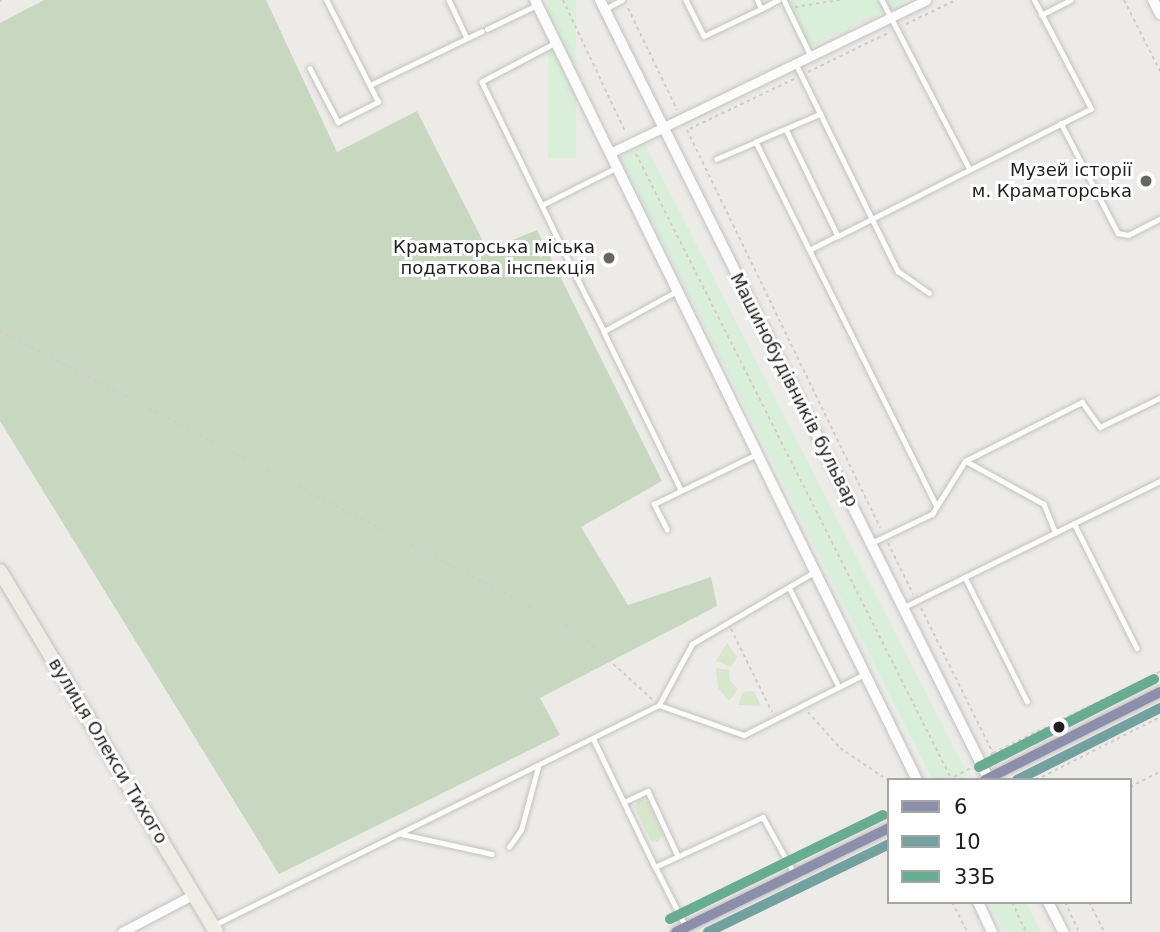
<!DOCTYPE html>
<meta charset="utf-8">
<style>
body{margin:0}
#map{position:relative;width:1160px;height:932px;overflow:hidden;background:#ecebe8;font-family:"DejaVu Sans",sans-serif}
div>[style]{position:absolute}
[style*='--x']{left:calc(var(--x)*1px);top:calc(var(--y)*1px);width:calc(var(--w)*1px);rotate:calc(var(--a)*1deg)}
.grass>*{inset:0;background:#d8e6cb}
.forest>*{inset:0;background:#c8d8c0}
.park>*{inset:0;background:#d9efda;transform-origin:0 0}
.path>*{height:2px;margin-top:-1px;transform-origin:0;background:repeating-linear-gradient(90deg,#d5cac8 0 3.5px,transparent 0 7px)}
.roads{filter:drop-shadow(0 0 2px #c2c2c0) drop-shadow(0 0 2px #c2c2c0)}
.service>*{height:4.5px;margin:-2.25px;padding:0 2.25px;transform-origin:2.25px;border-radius:2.25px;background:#fcfcfc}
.minor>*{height:9px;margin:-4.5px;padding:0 4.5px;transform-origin:4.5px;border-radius:4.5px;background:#fcfcfc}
.tertiary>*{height:10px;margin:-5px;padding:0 5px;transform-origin:5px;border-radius:5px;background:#fcfcfc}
.primary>*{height:14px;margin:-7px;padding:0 7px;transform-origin:7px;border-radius:7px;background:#efece6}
.bus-1>*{height:10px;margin:-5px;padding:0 5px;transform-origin:5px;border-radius:5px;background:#8c8faa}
.bus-2>*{height:10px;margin:-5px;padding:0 5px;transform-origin:5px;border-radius:5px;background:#72a19f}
.bus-3>*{height:10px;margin:-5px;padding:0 5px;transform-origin:5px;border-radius:5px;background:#68ac92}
.dots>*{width:19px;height:19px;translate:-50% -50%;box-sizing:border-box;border:4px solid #fff;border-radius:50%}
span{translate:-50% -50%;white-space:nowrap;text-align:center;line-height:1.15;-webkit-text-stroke:6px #fff;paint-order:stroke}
.poi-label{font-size:18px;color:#1f1f1f}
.right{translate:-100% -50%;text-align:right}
.street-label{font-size:18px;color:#1f1f1f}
.legend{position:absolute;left:887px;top:778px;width:245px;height:126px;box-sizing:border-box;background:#fff;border:2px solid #a5a5a5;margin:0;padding:9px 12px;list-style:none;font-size:21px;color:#1f1f1f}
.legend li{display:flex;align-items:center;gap:14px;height:35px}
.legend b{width:35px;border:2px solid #a5a5a5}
</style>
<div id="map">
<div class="grass">
<i style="clip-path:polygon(727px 643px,737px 657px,731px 667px,716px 661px)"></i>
<i style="clip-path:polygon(716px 668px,729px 670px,730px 681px,738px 689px,729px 701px,718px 688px)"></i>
<i style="clip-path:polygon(754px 691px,761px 706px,738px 705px,743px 692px)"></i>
<i style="clip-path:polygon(640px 799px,648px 802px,663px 835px,658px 842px,651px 841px,634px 806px)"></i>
</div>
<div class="forest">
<i style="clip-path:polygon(44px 0,266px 0,337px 152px,417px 111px,491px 257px,508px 242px,537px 230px,662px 481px,581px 527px,628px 605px,711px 577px,717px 606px,540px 698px,560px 735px,279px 874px,0 421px,0 23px)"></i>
</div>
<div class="park">
<i style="left:548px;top:0;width:28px;height:158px"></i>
<i style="clip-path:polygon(787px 0,908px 0,809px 47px)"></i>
<i style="clip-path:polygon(645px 144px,968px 775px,960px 780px,932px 780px,620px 157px)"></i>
<i style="clip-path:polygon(989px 902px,1026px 902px,1041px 932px,1004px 932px)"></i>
</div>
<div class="path">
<i style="--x:563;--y:0;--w:147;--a:64.7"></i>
<i style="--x:1124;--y:0;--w:80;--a:63.1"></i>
<i style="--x:0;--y:1;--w:2;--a:-27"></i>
<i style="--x:795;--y:7;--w:45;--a:-9"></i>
<i style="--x:628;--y:8;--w:113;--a:64.3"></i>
<i style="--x:906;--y:24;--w:55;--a:-25.6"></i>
<i style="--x:808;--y:72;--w:89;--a:-26"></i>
<i style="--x:794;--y:79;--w:119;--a:154.5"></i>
<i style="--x:687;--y:130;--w:442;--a:64.1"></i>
<i style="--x:636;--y:154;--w:699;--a:63.22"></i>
<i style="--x:0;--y:331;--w:650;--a:27.47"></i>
<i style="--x:577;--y:631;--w:103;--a:42.2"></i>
<i style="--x:888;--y:543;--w:57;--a:63.9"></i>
<i style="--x:921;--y:608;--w:162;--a:63.6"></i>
<i style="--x:993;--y:753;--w:4;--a:135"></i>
<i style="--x:731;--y:629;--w:93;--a:63.7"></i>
<i style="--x:808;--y:712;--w:48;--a:48.4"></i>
<i style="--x:840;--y:748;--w:59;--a:34"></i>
<i style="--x:997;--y:762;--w:10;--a:-114"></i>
<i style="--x:993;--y:753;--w:186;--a:-25.9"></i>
<i style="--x:948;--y:780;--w:27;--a:-28"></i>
<i style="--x:1036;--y:780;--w:139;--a:-26.9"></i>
<i style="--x:1130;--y:787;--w:34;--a:-27"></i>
<i style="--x:952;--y:902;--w:34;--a:63"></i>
<i style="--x:1012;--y:902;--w:33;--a:65"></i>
<i style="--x:1065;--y:902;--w:33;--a:65"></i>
<i style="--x:1089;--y:902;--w:34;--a:63"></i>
</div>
<div class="roads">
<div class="service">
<i style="--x:449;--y:0;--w:42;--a:64.7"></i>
<i style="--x:686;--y:0;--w:40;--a:63.4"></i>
<i style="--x:704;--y:36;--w:63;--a:-25.3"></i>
<i style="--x:761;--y:9;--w:10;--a:-114"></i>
<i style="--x:784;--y:0;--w:62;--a:64.3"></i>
<i style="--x:882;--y:0;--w:189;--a:62.6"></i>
<i style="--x:605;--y:9;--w:19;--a:-28"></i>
<i style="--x:761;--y:9;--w:19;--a:-28"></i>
<i style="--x:1041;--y:15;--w:33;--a:-27"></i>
<i style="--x:487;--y:29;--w:55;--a:-25.6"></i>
<i style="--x:554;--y:44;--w:81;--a:152.2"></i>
<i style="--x:482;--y:82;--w:225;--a:64.1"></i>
<i style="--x:580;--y:284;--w:53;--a:62.9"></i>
<i style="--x:604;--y:331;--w:83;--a:-28.7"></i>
<i style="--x:796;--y:64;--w:231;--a:63.8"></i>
<i style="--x:898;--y:271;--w:38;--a:35"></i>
<i style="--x:310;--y:68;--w:61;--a:62.6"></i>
<i style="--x:338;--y:122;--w:45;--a:-26.6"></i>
<i style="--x:378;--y:102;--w:114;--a:-117"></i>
<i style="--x:370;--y:85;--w:124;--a:-25.7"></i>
<i style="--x:821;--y:114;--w:71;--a:156.7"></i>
<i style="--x:756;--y:142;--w:407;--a:63.6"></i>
<i style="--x:1061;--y:123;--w:124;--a:62.6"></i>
<i style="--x:1118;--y:233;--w:10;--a:11"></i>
<i style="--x:1128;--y:235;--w:36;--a:-27"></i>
<i style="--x:786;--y:129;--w:119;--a:64.1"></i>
<i style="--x:838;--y:236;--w:31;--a:153"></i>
<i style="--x:716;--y:159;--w:43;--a:-23"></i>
<i style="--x:542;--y:205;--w:83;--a:-26.6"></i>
<i style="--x:838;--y:236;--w:283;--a:-26.7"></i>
<i style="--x:1091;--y:109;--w:123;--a:-117.6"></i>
<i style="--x:604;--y:332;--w:174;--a:64"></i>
<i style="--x:966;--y:461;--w:89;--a:28.9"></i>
<i style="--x:1044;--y:504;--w:31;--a:68"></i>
<i style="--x:1074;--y:523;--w:140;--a:63.3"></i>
<i style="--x:667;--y:530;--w:29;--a:-117"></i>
<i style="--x:654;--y:504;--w:114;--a:-25.9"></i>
<i style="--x:871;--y:543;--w:68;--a:-25.4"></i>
<i style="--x:932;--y:514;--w:62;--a:-58.1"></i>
<i style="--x:965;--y:461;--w:131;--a:-26.8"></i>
<i style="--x:1082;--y:402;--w:31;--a:54"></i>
<i style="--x:1100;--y:427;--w:67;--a:-25.8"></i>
<i style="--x:965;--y:577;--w:139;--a:63.4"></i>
<i style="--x:789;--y:587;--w:112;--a:63.4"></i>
<i style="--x:904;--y:607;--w:285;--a:-26.2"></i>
<i style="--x:659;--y:705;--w:90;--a:19.4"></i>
<i style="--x:744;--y:735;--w:133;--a:-26.8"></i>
<i style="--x:594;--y:740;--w:141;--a:64.3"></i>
<i style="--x:624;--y:802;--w:26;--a:-25"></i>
<i style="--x:648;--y:791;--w:72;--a:65.2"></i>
<i style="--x:402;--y:834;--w:92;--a:12.5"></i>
<i style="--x:509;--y:847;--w:21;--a:-55"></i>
<i style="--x:521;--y:830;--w:65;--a:-74.9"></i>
<i style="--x:216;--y:924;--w:494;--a:-26.3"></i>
<i style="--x:659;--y:705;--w:69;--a:-61.6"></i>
<i style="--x:692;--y:644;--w:142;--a:-30.5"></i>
<i style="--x:685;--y:926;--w:66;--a:-117"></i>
<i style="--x:655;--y:867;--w:119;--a:-24.8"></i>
<i style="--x:763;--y:817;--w:64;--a:61"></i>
</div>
<div class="minor">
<i style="--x:610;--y:153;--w:351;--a:-25.8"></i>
<i style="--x:122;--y:932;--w:81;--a:-27.8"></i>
</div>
<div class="tertiary">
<i style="--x:535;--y:0;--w:869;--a:63.91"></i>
<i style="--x:600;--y:0;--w:872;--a:63.49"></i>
<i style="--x:1153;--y:0;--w:16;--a:63"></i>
<i style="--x:985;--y:780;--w:196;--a:-26.7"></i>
<i style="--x:978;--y:902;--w:33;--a:65"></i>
<i style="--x:1048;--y:902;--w:34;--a:63"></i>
<i style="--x:676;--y:932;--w:237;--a:-26"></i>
</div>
<div class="primary">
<i style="--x:0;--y:571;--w:421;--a:59.1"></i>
</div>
</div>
<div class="bus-1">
<i style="--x:985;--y:780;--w:196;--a:-26.7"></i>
<i style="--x:676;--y:932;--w:237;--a:-26"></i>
</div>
<div class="bus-2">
<i style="--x:1017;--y:780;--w:160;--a:-26.7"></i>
<i style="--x:708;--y:932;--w:201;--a:-25.9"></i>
</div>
<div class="bus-3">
<i style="--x:979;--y:767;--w:196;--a:-26.7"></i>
<i style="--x:670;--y:919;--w:237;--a:-26"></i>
</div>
<div class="dots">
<i style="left:1146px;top:181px;background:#676665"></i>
<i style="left:609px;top:258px;background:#676665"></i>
<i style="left:1059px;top:727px;background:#1f1f1f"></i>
</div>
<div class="poi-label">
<span class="right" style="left:1132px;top:181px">Музей історії<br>м. Краматорська</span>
<span class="right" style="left:595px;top:258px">Краматорська міська<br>податкова інспекція</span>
</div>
<div class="street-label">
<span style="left:794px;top:390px;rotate:63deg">Машинобудівників бульвар</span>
<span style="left:108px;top:751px;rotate:59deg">вулиця Олекси Тихого</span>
</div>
<ul class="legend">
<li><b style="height:9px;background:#8c8faa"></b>6</li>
<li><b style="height:9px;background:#72a19f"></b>10</li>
<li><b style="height:9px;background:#68ac92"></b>33Б</li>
</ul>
</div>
